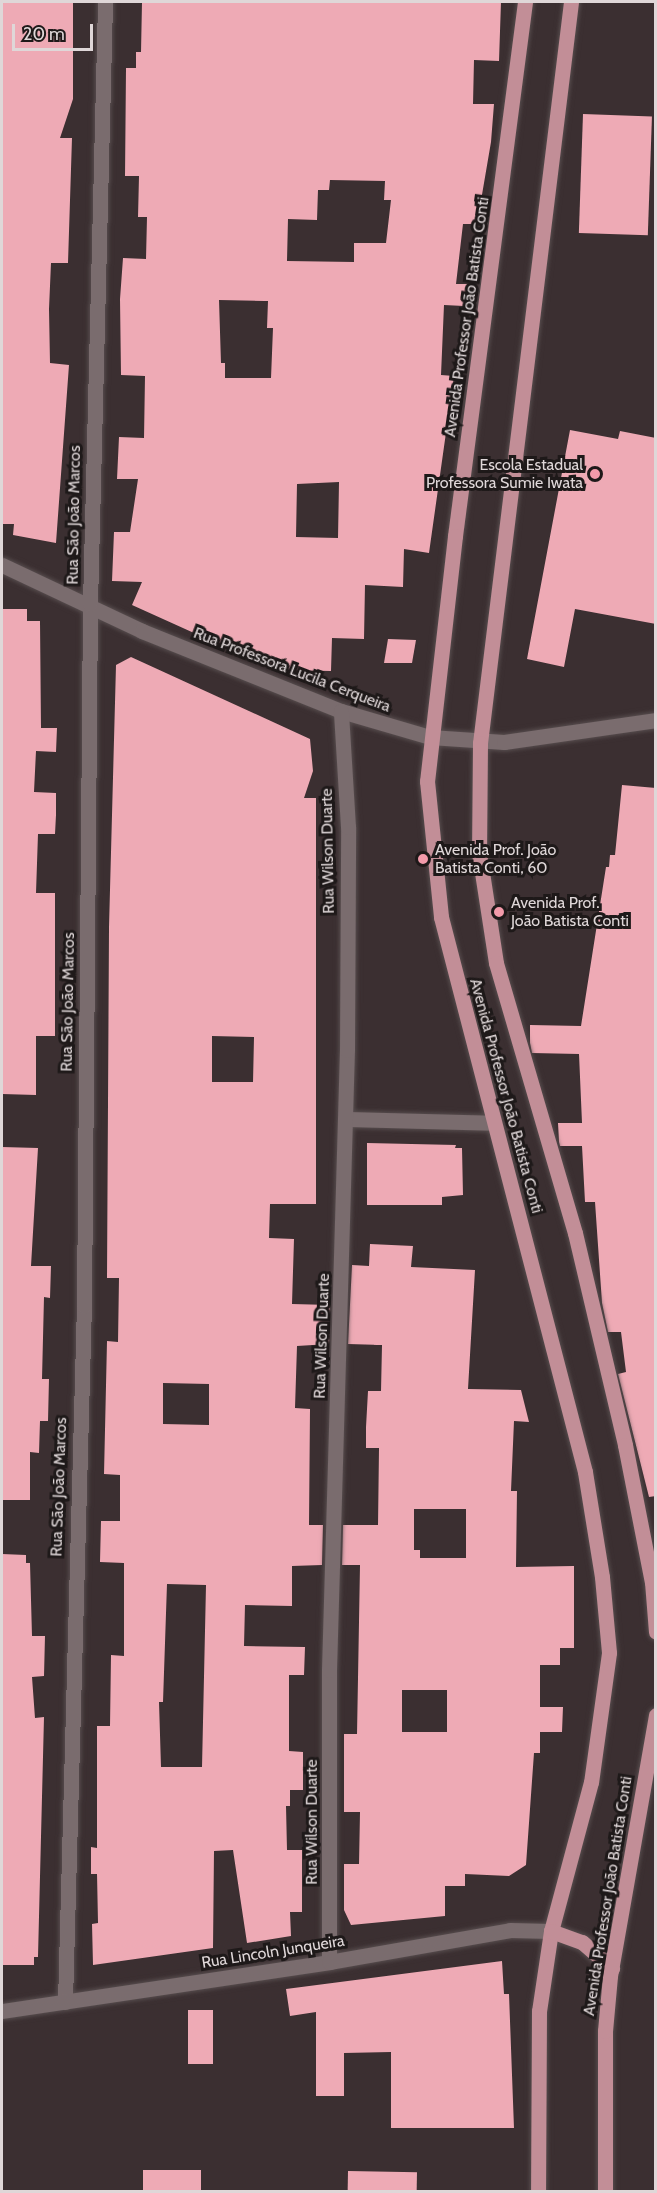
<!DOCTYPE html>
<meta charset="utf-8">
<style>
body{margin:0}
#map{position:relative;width:657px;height:2193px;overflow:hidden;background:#3b2f31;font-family:Cabin,sans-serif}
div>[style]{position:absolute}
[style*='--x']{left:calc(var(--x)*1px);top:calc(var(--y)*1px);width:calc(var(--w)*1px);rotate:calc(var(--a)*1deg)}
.building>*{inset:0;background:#eeaab5;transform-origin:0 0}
.roads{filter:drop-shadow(0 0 2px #574d4e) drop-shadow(0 0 2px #574d4e)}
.minor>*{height:15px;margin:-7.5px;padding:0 7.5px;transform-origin:7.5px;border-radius:7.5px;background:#7a6c6e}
.major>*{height:15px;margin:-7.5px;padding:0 7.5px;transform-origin:7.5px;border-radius:7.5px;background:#c28e97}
.dots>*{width:16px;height:16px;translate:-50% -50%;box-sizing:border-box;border:3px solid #1e1919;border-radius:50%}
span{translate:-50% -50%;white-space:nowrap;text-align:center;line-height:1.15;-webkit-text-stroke:6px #1e1919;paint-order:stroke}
.street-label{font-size:16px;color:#dfd7d8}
.poi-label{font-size:16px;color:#dfd7d8}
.right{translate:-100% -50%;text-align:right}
.left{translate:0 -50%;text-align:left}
.frame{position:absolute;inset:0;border:3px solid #dfd7d8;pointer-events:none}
.scale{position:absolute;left:12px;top:24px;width:81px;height:27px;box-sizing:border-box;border:3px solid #dfd7d8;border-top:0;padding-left:8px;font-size:18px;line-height:21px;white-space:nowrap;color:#dfd7d8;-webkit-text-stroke:4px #1e1919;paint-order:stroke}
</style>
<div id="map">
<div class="building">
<i style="clip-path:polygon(2px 2px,73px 2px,73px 99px,60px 138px,72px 138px,68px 263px,51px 263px,49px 309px,50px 363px,69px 365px,56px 543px,13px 535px,14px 524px,2px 524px)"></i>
<i style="clip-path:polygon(evenodd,142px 2px,501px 2px,499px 61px,474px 60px,473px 104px,494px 104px,491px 142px,477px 224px,463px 224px,456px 284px,467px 284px,464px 306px,444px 305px,441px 375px,454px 376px,429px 553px,404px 549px,403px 587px,365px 585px,364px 639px,332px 638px,331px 671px,276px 670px,132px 605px,142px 582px,112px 581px,114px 532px,130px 532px,138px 479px,117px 479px,119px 437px,144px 438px,145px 376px,121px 375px,120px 299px,123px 258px,146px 259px,147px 217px,138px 217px,139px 176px,125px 176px,126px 68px,136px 68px,136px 52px,141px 52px,142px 2px,330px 180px,385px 181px,384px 200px,391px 200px,386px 243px,354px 243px,354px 262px,287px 261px,288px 219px,317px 220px,318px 190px,329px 190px,330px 180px,142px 2px,219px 300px,268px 301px,267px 328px,273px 328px,271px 378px,225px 378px,225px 363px,221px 363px,219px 300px,142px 2px,339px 482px,338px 538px,296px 537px,297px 484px,339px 482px)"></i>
<i style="left:583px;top:114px;width:69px;height:119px;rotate:2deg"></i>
<i style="clip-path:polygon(570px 430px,618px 439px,620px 431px,656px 438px,656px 624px,575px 609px,564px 667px,527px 659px)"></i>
<i style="clip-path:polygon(2px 609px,27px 609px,27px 621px,40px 621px,41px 728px,57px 728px,56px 752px,36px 751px,34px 792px,56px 793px,56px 815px,55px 834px,38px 834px,36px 893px,55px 893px,55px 1036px,36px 1036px,36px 1095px,2px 1094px)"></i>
<i style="clip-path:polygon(388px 639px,416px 640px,412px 663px,384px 663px)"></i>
<i style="clip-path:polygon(evenodd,131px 657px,310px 739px,313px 771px,304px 798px,316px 798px,316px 1204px,270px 1204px,269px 1238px,294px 1239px,292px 1304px,330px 1305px,329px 1344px,297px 1346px,295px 1408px,310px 1409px,309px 1525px,323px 1525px,322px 1565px,292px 1566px,292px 1606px,245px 1605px,244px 1646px,305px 1647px,304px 1675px,289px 1675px,289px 1751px,303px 1752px,303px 1790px,290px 1790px,290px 1806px,286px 1806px,287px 1850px,302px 1850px,302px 1912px,290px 1912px,291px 1936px,247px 1943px,233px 1850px,214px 1851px,213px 1948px,93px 1965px,92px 1924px,98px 1923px,97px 1874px,91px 1874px,91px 1847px,97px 1848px,97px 1726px,110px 1726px,111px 1655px,124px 1656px,124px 1563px,100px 1562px,101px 1521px,120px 1521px,120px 1475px,104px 1474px,107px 1341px,118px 1342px,119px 1278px,107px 1278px,109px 927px,116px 665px,131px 657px,212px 1036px,254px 1037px,253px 1082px,212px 1082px,212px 1036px,131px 657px,163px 1383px,209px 1384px,209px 1425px,163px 1424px,163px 1383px,131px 657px,167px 1584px,206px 1585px,202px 1767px,161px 1767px,159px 1702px,163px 1702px,167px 1584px)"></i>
<i style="clip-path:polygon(622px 785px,656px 788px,656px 1496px,649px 1497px,618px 1374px,626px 1372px,621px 1332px,608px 1332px,602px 1303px,595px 1202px,585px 1202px,582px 1146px,560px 1146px,559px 1142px,558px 1123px,582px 1123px,579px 1054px,532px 1053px,530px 1043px,530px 1025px,581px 1026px,606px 867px,609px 867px,610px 855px,615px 855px)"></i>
<i style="clip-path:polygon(367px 1143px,456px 1145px,455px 1148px,462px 1148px,463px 1195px,442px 1197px,442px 1205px,367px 1205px)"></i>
<i style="clip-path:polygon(2px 1147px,38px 1148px,31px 1266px,51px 1266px,50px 1298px,44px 1297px,42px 1379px,49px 1379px,48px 1421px,40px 1421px,39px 1453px,30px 1452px,30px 1500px,2px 1500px)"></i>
<i style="clip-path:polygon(evenodd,370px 1244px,413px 1246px,411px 1267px,475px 1270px,468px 1389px,521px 1390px,529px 1422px,514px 1421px,511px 1491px,517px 1491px,516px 1567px,574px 1566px,574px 1648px,560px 1648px,560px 1665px,540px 1665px,540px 1707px,563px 1707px,562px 1732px,540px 1732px,540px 1753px,534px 1753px,526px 1865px,509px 1876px,465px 1874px,465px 1886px,445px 1886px,445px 1916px,351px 1925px,344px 1910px,344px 1864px,359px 1864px,360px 1812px,344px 1812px,344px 1734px,357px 1734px,360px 1565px,342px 1565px,343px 1525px,378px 1525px,379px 1448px,366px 1448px,366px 1427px,368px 1391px,381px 1391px,382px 1345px,348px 1344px,352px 1265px,369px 1266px,370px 1244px,414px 1509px,466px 1509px,466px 1558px,420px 1558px,420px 1550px,414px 1550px,414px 1509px,370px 1244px,402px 1690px,447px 1690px,447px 1732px,402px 1732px,402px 1690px)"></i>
<i style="clip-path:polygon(2px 1554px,26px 1555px,26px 1563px,30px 1563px,32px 1636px,45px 1636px,44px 1676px,32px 1677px,35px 1718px,44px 1717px,38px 1957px,34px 1957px,34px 1965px,2px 1965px)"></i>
<i style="clip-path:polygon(502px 1961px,504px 1994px,509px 1994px,514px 2128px,391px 2128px,391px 2052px,344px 2053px,344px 2096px,316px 2096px,316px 2012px,290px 2016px,286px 1989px)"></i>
<i style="left:188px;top:2010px;width:25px;height:54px"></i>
<i style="left:143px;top:2170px;width:58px;height:22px"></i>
<i style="left:348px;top:2171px;width:69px;height:21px;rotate:1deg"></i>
</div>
<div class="roads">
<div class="minor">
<i style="--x:2;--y:565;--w:155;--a:25.2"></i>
<i style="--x:142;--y:631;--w:214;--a:21.9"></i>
<i style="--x:341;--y:711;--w:93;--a:16.3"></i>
<i style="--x:430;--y:737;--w:74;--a:3.9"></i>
<i style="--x:504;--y:742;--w:154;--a:-8.2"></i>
<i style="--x:345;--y:1119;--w:149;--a:1.5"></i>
<i style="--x:329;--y:1962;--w:292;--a:-90"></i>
<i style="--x:329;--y:1670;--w:620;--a:-88.34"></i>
<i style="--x:347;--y:1050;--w:223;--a:-89.7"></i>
<i style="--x:348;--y:827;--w:116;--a:-93.5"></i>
<i style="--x:65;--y:2002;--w:696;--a:-88.44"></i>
<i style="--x:84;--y:1306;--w:702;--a:-89.51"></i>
<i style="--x:90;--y:604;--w:602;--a:-88.57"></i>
<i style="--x:2;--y:2011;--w:331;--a:-8.5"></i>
<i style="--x:329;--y:1962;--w:184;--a:-10"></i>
<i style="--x:510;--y:1930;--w:41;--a:1.4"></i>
</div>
<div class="major">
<i style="--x:525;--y:2;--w:539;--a:97.47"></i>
<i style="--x:455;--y:536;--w:247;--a:96.5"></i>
<i style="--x:427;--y:781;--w:137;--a:84.1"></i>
<i style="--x:441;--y:917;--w:573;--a:75.45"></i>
<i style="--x:585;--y:1472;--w:106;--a:80.8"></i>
<i style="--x:602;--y:1577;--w:76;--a:84.7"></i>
<i style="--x:609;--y:1653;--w:130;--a:97.9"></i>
<i style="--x:591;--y:1782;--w:154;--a:105"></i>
<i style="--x:551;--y:1931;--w:81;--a:98.5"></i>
<i style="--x:539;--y:2011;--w:181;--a:90.3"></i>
<i style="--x:571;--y:2;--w:747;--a:97"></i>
<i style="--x:480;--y:743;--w:110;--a:90.5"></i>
<i style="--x:479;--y:853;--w:111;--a:81.2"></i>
<i style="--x:496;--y:963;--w:281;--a:73.7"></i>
<i style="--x:575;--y:1233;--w:218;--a:76.7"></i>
<i style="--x:625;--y:1445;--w:140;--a:78.9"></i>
<i style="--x:652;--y:1582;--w:50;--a:85.4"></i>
<i style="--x:551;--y:1931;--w:33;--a:20"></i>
<i style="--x:582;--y:1942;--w:40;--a:41"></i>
<i style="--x:605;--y:2192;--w:161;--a:-90"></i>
<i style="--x:605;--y:2031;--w:55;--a:-84.8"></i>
<i style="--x:610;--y:1976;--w:265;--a:-80"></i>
</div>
</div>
<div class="dots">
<i style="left:595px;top:474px;background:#f39aaa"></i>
<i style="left:423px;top:859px;background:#f39aaa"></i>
<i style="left:499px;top:912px;background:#f39aaa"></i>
</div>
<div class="street-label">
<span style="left:467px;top:317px;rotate:-82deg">Avenida Professor João Batista Conti</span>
<span style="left:74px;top:515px;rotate:-89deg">Rua São João Marcos</span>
<span style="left:292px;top:670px;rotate:21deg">Rua Professora Lucila Cerqueira</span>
<span style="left:328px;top:851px;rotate:-91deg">Rua Wilson Duarte</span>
<span style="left:68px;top:1002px;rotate:-89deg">Rua São João Marcos</span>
<span style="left:506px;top:1096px;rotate:75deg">Avenida Professor João Batista Conti</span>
<span style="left:322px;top:1336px;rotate:-88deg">Rua Wilson Duarte</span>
<span style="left:59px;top:1487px;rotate:-88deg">Rua São João Marcos</span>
<span style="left:312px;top:1822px;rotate:-90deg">Rua Wilson Duarte</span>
<span style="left:608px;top:1896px;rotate:-81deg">Avenida Professor João Batista Conti</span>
<span style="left:273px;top:1952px;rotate:-9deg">Rua Lincoln Junqueira</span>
</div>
<div class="poi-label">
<span class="right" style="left:583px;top:474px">Escola Estadual<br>Professora Sumie Iwata</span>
<span class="left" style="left:435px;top:859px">Avenida Prof. João<br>Batista Conti, 60</span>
<span class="left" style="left:511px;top:912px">Avenida Prof.<br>João Batista Conti</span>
</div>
<div class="frame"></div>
<div class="scale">20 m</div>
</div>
